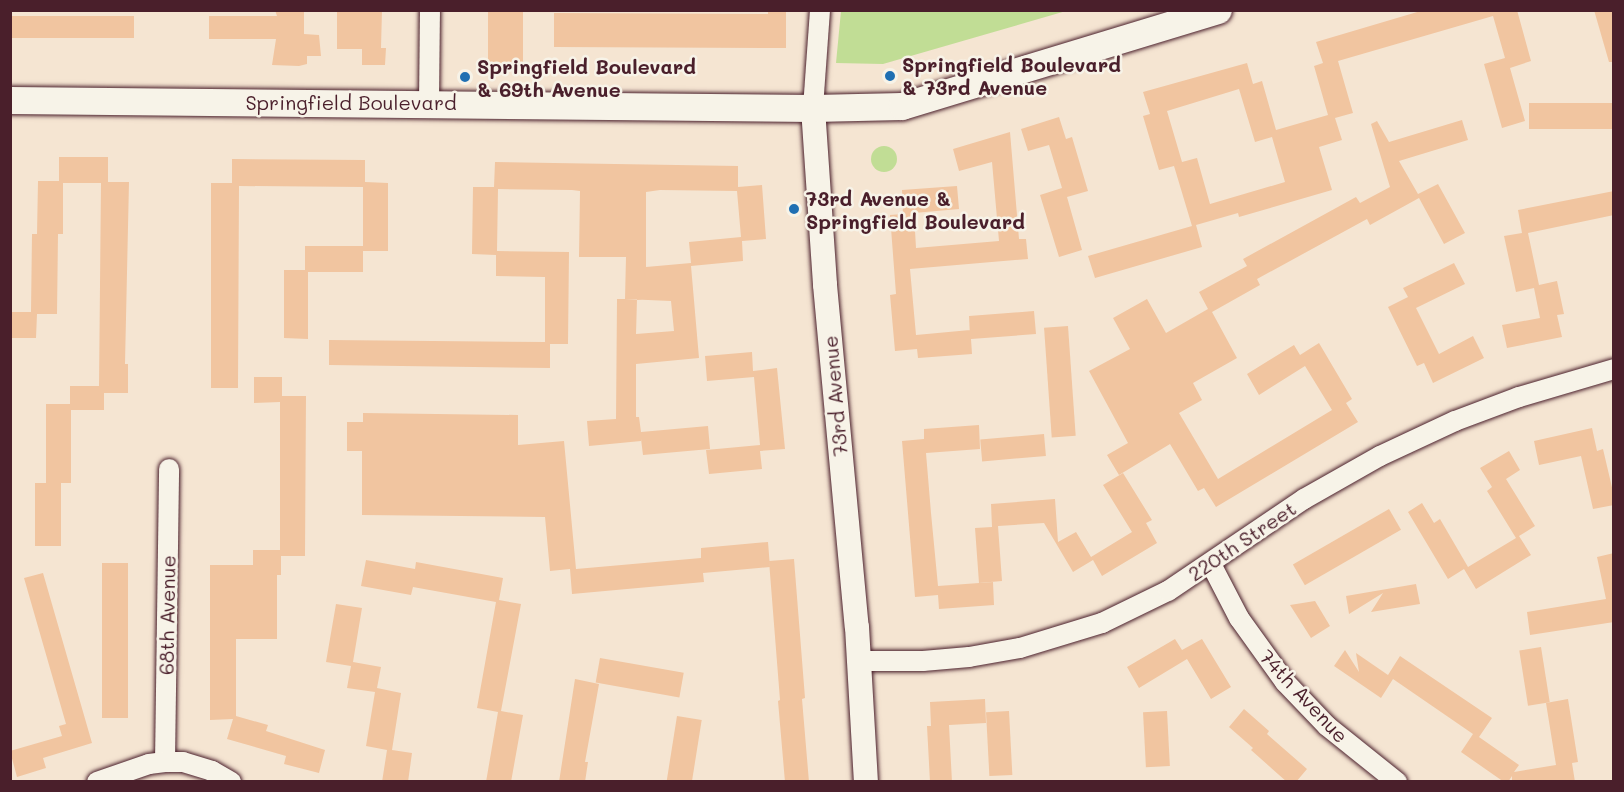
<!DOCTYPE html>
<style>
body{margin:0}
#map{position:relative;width:1624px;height:792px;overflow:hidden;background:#f5e5d2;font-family:Mali,sans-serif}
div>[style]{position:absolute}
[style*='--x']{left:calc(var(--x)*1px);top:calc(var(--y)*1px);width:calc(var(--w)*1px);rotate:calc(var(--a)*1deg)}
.green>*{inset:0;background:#c1dd95}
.round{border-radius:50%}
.building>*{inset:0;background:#f1c5a0;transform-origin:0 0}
.roads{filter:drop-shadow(0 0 2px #4a1f2b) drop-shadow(0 0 2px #4a1f2b)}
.minor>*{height:20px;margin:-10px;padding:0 10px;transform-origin:10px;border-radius:10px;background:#f7f3e8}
.tertiary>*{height:24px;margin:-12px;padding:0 12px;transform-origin:12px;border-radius:12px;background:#f7f3e8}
.secondary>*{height:27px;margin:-13.5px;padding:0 13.5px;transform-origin:13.5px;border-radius:13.5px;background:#f7f3e8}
.dots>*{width:16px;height:16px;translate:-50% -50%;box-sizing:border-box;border:3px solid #f7f3e8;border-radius:50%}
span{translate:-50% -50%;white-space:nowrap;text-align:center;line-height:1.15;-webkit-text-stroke:5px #f7f3e8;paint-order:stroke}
.poi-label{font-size:20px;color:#4a1f2b;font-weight:700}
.left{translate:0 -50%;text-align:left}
.street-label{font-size:20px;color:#4a1f2b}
.frame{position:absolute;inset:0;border:12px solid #4a1f2b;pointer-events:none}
</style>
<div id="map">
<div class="green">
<i style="clip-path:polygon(841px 11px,841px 10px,1066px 11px,883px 64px,836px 63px)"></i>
<i class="round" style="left:871px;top:146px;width:26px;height:26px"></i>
</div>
<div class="building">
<i style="clip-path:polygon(275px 10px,304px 10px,304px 34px,319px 35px,321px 56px,307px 56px,307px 64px,299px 66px,272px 65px,276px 39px,209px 39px,209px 16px,277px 16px)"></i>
<i style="clip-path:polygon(337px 10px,382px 10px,381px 48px,386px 48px,385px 65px,362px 65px,362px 49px,337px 49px)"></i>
<i style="left:488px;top:10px;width:35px;height:56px"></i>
<i style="clip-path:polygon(768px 10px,786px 10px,786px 48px,554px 47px,554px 13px,768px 14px)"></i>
<i style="clip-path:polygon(evenodd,1424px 10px,1517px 10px,1531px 61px,1510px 68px,1525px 121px,1502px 128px,1484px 64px,1505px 58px,1493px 16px,1338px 61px,1353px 113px,1335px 118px,1342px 140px,1319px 147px,1332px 190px,1239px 217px,1238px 213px,1196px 225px,1202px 247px,1095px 278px,1088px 256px,1192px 226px,1174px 166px,1159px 170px,1143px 116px,1150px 114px,1143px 92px,1247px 63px,1253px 84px,1262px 81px,1276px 130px,1328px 115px,1314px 66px,1323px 63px,1316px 42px,1424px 10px,1239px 89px,1255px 142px,1272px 137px,1285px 182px,1210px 204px,1197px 158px,1182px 162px,1167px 111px,1239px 89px)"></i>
<i style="clip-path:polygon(1594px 10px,1614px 10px,1614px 62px,1609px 62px)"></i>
<i style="left:10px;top:16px;width:124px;height:22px"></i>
<i style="left:1614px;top:103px;width:26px;height:85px;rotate:90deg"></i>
<i style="clip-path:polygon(1059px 117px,1066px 139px,1072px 137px,1088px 191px,1067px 197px,1082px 250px,1059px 257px,1040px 195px,1062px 188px,1049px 145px,1028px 151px,1021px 129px)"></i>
<i style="clip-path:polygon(1462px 120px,1468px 140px,1399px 161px,1418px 194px,1438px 184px,1465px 233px,1444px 244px,1419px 198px,1370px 225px,1367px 219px,1257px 279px,1260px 285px,1212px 312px,1237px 358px,1193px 383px,1202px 400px,1179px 413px,1218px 479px,1332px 410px,1305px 366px,1259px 395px,1247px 374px,1294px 345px,1300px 355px,1319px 343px,1352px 399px,1346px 403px,1358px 422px,1216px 507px,1204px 488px,1198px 491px,1170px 444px,1119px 475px,1107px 455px,1128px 443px,1089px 371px,1130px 349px,1113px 318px,1147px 299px,1166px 333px,1208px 309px,1199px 292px,1247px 266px,1243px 259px,1356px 197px,1360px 203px,1390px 187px,1371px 124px,1377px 121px,1389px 142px)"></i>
<i style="clip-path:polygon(1010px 132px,1019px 239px,1026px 239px,1028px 259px,910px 269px,916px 335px,970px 330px,970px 337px,969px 316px,1034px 311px,1036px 334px,971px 339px,972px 354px,918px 358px,917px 349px,895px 351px,890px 295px,896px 294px,890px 215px,903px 214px,902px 190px,957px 186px,959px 209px,914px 213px,916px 248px,999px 241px,992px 162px,959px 171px,953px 149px)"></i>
<i style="clip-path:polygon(59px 157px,108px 157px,108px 182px,129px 182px,125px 364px,128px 364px,128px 393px,104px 393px,104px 410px,71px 410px,71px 483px,61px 483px,61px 546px,35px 546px,35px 483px,46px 483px,46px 404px,70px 404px,70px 386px,99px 386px,101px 183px,63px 183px,63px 234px,58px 234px,57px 314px,37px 314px,36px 338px,10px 338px,10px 312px,31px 312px,32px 234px,37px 234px,38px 181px,59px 181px)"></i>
<i style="clip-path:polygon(232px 159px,365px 160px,365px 182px,388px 183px,388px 251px,363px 251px,363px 272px,308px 272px,308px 339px,284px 338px,284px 270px,305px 270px,305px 246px,363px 246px,363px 187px,239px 186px,238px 388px,211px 388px,211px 183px,232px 183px)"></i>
<i style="clip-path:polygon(evenodd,495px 162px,738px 166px,738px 187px,762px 185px,766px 239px,742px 241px,743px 261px,691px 266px,699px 358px,636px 364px,636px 417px,639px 417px,641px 432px,708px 426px,710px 449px,643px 455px,641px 439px,641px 441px,589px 446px,587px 421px,616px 419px,617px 299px,637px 299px,636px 334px,674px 331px,671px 301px,625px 299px,626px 257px,579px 257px,580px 191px,572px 190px,498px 189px,497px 251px,569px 252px,568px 344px,550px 344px,550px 368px,329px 365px,329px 340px,545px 342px,545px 277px,496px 276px,496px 255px,472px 254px,473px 187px,494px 187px,495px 162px,660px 190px,737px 191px,741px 237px,689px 242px,691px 263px,646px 267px,646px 192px,660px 190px)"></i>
<i style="clip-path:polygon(1614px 191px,1614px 215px,1528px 233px,1539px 285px,1557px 281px,1564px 314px,1557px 315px,1562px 337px,1507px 348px,1502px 325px,1540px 318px,1534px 288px,1516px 292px,1504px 236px,1522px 233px,1518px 210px)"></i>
<i style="clip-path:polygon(1454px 263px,1465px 284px,1416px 308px,1439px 354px,1473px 336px,1484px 358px,1433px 383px,1424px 363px,1417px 366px,1388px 307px,1408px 297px,1403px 288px)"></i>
<i style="left:1068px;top:326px;width:110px;height:24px;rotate:86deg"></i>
<i style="clip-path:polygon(752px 352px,753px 371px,777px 368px,785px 449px,760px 451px,762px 469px,709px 474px,706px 450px,760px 445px,754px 377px,707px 381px,705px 356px)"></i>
<i style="clip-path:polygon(254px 377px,282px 377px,282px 396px,306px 396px,305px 556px,281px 556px,281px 575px,277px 575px,277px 639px,236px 639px,236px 716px,268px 725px,266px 731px,325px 750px,319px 773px,284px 764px,286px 756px,227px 739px,233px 719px,210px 720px,210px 565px,253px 565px,253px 550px,280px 550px,280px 402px,254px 403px)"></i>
<i style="clip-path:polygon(363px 413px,518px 415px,518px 445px,564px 441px,576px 569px,701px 558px,701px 548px,768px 542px,770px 567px,703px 573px,704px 582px,572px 594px,570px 569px,550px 571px,545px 517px,362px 515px,362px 451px,347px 451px,347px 422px,363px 422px)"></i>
<i style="clip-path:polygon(979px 425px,980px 449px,926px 453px,931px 513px,938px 586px,993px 582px,994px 605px,939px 609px,938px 595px,915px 597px,902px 441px,924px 439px,924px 429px)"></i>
<i style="clip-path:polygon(1592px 428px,1597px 451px,1603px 449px,1614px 496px,1614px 505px,1593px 509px,1581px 456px,1539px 465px,1534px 441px)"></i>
<i style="left:1044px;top:434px;width:22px;height:64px;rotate:85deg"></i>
<i style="clip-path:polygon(1509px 451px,1520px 470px,1506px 479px,1535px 526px,1519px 536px,1531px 555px,1476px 589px,1464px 569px,1448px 579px,1408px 512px,1422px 503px,1434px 523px,1440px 519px,1468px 567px,1516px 538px,1487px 491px,1492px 487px,1480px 468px)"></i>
<i style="clip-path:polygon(1123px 473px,1152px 520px,1146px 523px,1157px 543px,1102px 576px,1093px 560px,1073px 572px,1044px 523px,998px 526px,1002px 581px,979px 583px,975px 528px,992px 527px,991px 504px,1055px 499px,1058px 542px,1076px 532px,1091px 557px,1132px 532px,1103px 485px)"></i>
<i style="left:1389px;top:509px;width:24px;height:111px;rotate:60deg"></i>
<i style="clip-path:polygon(1614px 553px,1614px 622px,1530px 635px,1527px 612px,1606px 599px,1597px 557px)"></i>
<i style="clip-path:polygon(794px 559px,805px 698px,802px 699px,809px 782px,785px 782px,778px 701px,780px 700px,769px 561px)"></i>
<i style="clip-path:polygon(366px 560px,415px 569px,416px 562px,503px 578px,499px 600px,521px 604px,501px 711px,523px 715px,511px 782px,486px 782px,498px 712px,477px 708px,496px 602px,413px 587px,411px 595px,361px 586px)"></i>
<i style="left:102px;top:563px;width:26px;height:155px"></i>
<i style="clip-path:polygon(43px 573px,92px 743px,43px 758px,46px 768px,17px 777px,10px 751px,62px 736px,59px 726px,66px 724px,24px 578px)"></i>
<i style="clip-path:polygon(1416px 584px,1420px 604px,1371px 612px,1383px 593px,1349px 614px,1346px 596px)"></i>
<i style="clip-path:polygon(1315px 601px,1330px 626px,1311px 638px,1290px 605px)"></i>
<i style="clip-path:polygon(336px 604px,362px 608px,353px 662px,381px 667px,377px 688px,401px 693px,392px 750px,412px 753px,408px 782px,382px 782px,387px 750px,366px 746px,375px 692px,347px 688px,351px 666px,326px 662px)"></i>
<i style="clip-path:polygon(1175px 639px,1182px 650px,1202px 639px,1231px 687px,1211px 699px,1187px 659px,1139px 688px,1127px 667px)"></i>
<i style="left:1541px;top:647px;width:56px;height:22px;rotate:81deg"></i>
<i style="clip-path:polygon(1345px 650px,1359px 672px,1356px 653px,1388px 675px,1400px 656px,1492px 718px,1479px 737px,1519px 765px,1514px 772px,1556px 765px,1546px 703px,1568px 699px,1578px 762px,1572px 763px,1575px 782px,1512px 782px,1512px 776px,1508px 782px,1504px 782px,1461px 752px,1473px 734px,1393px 679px,1381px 698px,1334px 666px)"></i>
<i style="left:600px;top:658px;width:85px;height:25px;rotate:10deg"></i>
<i style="clip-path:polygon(575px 679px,599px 684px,585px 762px,588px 762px,585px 782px,559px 782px)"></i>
<i style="clip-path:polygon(985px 699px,986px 723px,949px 725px,952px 782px,930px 782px,927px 726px,931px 726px,930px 702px)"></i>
<i style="clip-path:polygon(1244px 709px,1269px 731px,1267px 734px,1307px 769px,1296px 782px,1287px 782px,1251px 750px,1253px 748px,1229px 727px)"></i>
<i style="left:1009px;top:711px;width:64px;height:23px;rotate:87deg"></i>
<i style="left:1167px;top:711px;width:55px;height:24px;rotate:87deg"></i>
<i style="left:677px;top:716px;width:25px;height:67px;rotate:9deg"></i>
</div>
<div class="roads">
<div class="minor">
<i style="--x:429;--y:103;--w:93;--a:-89.4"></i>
<i style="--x:813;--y:108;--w:98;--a:-85.9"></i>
<i style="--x:1211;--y:564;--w:61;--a:62.6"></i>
<i style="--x:1239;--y:618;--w:79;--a:54.3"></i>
<i style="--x:1285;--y:682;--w:61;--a:46.3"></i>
<i style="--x:1327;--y:726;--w:90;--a:38.7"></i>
<i style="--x:858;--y:661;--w:65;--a:0"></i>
<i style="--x:923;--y:661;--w:46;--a:-5"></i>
<i style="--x:969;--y:657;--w:52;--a:-10"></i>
<i style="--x:1020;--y:648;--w:86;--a:-17"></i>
<i style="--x:1102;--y:623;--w:73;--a:-25.9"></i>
<i style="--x:1168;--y:591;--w:164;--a:-34.1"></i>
<i style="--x:1304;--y:499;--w:87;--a:-29.5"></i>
<i style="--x:1380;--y:456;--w:83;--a:-25"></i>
<i style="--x:1455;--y:421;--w:68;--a:-20.6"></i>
<i style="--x:1519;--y:397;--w:99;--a:-16.4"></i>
<i style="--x:165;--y:762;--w:293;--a:-89.2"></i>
<i style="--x:97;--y:782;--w:55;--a:-19.1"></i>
<i style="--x:149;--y:764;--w:16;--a:-7"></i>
<i style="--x:165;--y:762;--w:18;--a:0"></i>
<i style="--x:183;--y:762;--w:30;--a:17"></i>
<i style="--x:212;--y:771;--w:22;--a:30"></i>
</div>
<div class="tertiary">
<i style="--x:813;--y:108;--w:177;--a:86.1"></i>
<i style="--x:825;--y:285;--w:343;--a:84.7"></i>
<i style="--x:857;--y:627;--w:155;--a:86.7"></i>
</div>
<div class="secondary">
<i style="--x:10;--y:100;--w:803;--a:0.57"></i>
<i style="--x:813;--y:108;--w:89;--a:-1.3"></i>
<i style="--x:902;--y:106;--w:330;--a:-16.9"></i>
</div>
</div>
<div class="dots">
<i style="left:890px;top:76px;background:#1f6fb2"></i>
<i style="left:465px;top:77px;background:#1f6fb2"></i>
<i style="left:794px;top:209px;background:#1f6fb2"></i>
</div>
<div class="poi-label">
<span class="left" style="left:902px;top:76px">Springfield Boulevard<br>&amp; 73rd Avenue</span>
<span class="left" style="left:477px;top:78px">Springfield Boulevard<br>&amp; 69th Avenue</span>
<span class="left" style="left:806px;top:210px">73rd Avenue &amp;<br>Springfield Boulevard</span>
</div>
<div class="street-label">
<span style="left:351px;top:102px">Springfield Boulevard</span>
<span style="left:835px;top:396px;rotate:-95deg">73rd Avenue</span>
<span style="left:1242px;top:541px;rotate:-34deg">220th Street</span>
<span style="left:167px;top:615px;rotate:-89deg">68th Avenue</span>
<span style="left:1304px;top:696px;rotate:47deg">74th Avenue</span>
</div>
<div class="frame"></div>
</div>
